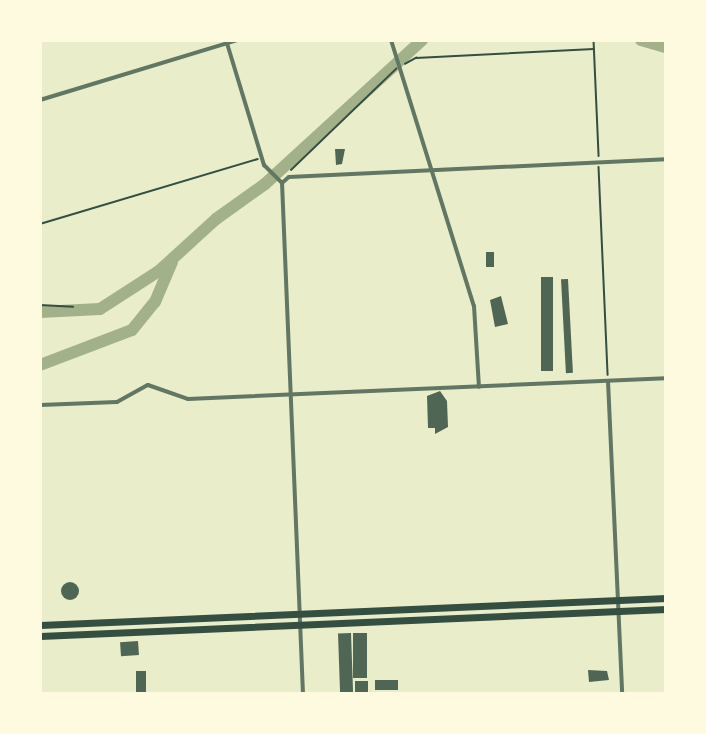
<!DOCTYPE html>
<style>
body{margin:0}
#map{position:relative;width:706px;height:734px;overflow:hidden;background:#e9edc9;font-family:Manrope,sans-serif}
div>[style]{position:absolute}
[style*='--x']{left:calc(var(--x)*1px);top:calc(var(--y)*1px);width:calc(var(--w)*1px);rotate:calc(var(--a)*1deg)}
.river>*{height:12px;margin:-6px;padding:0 6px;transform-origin:6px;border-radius:6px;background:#a3b18a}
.building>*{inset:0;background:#4f6655;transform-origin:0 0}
.round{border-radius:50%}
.path>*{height:1.5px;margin:-0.75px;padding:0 0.75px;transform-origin:0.75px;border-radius:0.75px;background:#344e41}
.minor>*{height:4px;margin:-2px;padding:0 2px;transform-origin:2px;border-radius:2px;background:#617663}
.trunk>*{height:7px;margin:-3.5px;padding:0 3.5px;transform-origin:3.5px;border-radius:3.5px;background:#344e41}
span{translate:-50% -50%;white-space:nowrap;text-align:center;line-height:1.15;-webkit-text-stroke:4.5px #fefae0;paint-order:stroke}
.frame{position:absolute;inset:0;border:42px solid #fefae0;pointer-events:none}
</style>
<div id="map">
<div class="river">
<i style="--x:641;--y:40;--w:26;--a:16"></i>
<i style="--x:40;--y:312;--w:60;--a:-2.9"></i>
<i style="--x:100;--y:309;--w:70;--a:-32.8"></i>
<i style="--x:159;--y:271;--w:77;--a:-42.4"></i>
<i style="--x:216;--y:219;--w:60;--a:-35.5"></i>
<i style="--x:265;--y:184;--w:213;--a:-42.5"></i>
<i style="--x:40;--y:365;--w:98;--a:-20.8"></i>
<i style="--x:132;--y:330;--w:36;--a:-51"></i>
<i style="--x:155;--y:302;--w:43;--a:-67"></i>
</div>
<div class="building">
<i style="clip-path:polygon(335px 149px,345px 149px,342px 164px,336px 165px)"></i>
<i style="left:486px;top:252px;width:8px;height:15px"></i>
<i style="left:541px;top:277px;width:12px;height:94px"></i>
<i style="left:568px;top:279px;width:94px;height:7px;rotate:87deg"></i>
<i style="clip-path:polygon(501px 296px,508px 324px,495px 327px,490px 300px)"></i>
<i style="clip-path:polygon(440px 391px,447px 401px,448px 427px,435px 434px,435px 428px,428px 428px,427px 396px)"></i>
<i class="round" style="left:61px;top:582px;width:18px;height:18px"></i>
<i style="left:351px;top:633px;width:61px;height:13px;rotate:88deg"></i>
<i style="left:353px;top:633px;width:14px;height:45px"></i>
<i style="left:138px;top:641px;width:14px;height:18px;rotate:86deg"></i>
<i style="clip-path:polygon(588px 670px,607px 671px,609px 680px,589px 682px)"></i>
<i style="left:136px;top:671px;width:10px;height:21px"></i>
<i style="left:398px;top:680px;width:10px;height:23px;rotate:90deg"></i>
<i style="left:368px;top:681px;width:13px;height:13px;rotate:90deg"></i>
</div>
<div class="path">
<i style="--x:594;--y:40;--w:116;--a:87.5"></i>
<i style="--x:405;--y:64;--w:13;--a:-29"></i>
<i style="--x:416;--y:58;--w:178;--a:-2.9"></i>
<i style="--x:599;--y:167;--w:208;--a:87.5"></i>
<i style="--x:291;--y:170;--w:146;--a:-43.9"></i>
<i style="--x:40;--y:224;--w:227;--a:-16.6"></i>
<i style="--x:40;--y:305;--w:33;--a:3"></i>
</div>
<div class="minor">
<i style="--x:226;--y:40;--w:131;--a:73.1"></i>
<i style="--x:264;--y:165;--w:25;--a:45"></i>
<i style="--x:391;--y:40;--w:279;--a:72.7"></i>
<i style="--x:474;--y:306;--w:81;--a:86.5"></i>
<i style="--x:40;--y:100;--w:206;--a:-16.9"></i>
<i style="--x:608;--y:381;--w:313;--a:87.4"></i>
<i style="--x:40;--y:405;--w:77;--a:-2.2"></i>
<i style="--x:117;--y:402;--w:35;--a:-29"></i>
<i style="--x:148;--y:385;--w:42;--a:19.3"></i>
<i style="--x:188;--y:399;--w:478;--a:-2.5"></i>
<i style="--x:303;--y:694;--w:511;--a:-92.35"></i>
<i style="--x:282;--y:183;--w:9;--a:-41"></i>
<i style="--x:289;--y:177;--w:377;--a:-2.7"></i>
</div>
<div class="trunk">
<i style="--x:40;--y:625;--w:627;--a:-2.47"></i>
<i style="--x:40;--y:636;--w:627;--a:-2.47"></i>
</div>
<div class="frame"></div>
</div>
